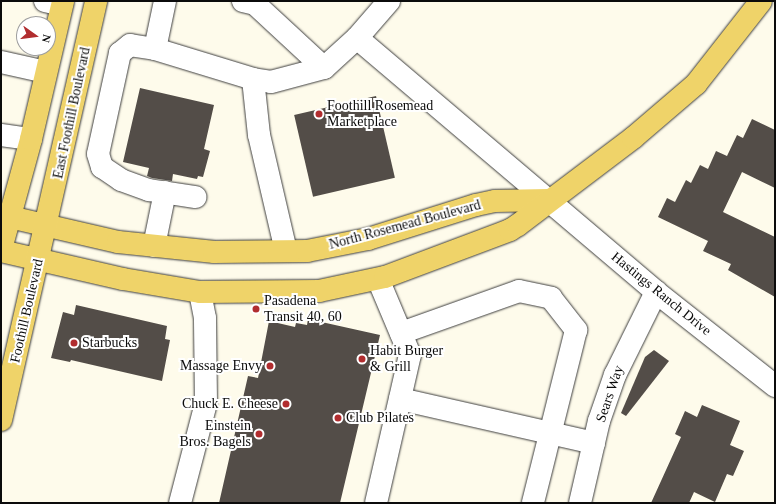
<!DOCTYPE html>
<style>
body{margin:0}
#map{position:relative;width:776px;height:504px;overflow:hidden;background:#fefbeb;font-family:Georgia,serif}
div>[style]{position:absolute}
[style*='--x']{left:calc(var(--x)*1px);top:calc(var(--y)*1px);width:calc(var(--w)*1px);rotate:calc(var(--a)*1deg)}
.building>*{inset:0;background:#534d48;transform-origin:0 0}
.roads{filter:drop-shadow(0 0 1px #3e3e3e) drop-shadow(0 0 1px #3e3e3e)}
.minor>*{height:22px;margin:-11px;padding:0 11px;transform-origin:11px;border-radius:11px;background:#fff}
.major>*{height:22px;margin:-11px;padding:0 11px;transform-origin:11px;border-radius:11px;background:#efd369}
.dots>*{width:11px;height:11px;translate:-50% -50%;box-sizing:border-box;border:2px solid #fff;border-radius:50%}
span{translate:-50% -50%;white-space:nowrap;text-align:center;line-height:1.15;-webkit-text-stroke:4px #fff;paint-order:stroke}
.poi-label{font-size:14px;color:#0b0b0b}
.left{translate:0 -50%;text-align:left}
.right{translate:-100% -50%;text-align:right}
.street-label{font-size:14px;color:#0b0b0b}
.frame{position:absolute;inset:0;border:2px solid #0b0b0b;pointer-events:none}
.north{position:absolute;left:16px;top:16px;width:40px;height:40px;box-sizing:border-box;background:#fff;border:1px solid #9d9d9d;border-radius:50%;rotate:104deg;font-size:11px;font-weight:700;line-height:16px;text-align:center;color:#0b0b0b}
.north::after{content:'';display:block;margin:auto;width:14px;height:18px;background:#b12d2f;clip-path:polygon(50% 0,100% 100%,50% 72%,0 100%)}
</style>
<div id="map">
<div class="building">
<i style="clip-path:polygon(140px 88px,214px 105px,204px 149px,210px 151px,203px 177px,198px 176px,197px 179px,173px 174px,172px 181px,152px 178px,147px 176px,149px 168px,123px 162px)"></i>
<i style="left:376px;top:96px;width:84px;height:84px;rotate:77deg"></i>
<i style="clip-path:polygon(752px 119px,775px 130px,775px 188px,742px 172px,723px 212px,775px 237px,775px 297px,728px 270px,731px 264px,703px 251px,708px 241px,658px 217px,667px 198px,675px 202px,686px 180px,691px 183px,700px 165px,708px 169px,716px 151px,727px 156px,737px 135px,743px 138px)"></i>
<i style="clip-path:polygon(76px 305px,167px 326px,165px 339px,170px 340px,162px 381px,71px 360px,70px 362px,51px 358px,63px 312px,74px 315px)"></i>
<i style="clip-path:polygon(308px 319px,380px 335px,340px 503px,219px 503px,248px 376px,258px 378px,269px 321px,295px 327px,296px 323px,307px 325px)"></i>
<i style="clip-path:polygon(654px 350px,669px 361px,626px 416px,621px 413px,645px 357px)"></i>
<i style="clip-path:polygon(702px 405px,740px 421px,730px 445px,744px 451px,733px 476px,727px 474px,715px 502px,694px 492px,689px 503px,651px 503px,681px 437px,675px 434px,685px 411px,697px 417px)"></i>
</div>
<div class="roads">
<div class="minor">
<i style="--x:45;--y:1;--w:17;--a:13"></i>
<i style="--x:165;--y:1;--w:49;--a:101.8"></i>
<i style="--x:155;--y:49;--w:102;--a:17"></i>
<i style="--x:243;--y:1;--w:12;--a:14"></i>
<i style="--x:255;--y:4;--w:94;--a:42.8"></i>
<i style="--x:324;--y:68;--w:45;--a:-42.3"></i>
<i style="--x:357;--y:38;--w:49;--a:-49.1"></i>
<i style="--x:357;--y:38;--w:392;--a:40.3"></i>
<i style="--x:656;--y:292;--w:152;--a:38.3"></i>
<i style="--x:155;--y:49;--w:25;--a:-171"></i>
<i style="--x:130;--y:45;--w:13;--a:141"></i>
<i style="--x:120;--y:53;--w:103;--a:102.3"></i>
<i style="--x:98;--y:154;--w:14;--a:73"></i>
<i style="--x:102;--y:167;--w:23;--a:34"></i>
<i style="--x:121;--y:180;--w:30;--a:20"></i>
<i style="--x:149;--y:190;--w:47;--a:8.7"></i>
<i style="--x:1;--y:62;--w:46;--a:12.5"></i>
<i style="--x:1;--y:135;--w:30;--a:8"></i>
<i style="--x:154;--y:246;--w:55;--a:-78.5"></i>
<i style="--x:286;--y:251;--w:119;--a:-103.1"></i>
<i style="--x:259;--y:135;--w:56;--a:-96.1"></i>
<i style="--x:253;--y:79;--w:18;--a:9"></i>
<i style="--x:271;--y:82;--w:55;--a:-14.8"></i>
<i style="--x:401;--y:333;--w:125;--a:-19.6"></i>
<i style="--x:519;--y:291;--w:33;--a:12"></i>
<i style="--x:551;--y:298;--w:41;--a:52"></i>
<i style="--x:576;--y:330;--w:178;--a:104"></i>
<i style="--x:400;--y:399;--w:199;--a:12.8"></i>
<i style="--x:180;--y:503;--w:103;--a:-75.4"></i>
<i style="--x:206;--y:403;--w:85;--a:-90.7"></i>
<i style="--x:205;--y:318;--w:26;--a:-101"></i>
<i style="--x:376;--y:503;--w:152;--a:-77.1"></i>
<i style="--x:410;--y:355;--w:82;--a:-112.8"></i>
<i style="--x:580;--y:503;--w:84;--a:-77"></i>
<i style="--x:599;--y:421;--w:49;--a:-70.8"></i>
<i style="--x:615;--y:375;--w:93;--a:-63.7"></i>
</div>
<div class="major">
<i style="--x:1;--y:215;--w:120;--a:13"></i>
<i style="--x:118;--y:242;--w:97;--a:5.9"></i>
<i style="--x:214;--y:252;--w:93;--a:-0.6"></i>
<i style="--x:307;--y:251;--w:62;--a:-11.1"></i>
<i style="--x:368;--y:239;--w:113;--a:-17.5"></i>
<i style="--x:476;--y:205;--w:19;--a:-12"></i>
<i style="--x:495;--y:201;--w:54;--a:-1.1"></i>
<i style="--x:1;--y:249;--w:114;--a:-74.7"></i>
<i style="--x:31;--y:139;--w:142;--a:-76.9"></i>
<i style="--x:1;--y:251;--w:125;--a:12.9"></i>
<i style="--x:123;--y:279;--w:78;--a:9.6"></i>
<i style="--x:200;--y:292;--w:119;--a:-0.5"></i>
<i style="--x:319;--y:291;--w:67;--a:-12"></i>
<i style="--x:385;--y:277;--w:134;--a:-20.6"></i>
<i style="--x:510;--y:230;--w:9;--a:-32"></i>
<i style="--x:518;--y:225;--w:144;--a:-37.1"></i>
<i style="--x:633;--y:138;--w:83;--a:-40.6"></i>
<i style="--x:696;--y:84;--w:105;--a:-51.9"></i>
<i style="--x:1;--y:420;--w:430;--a:-77.2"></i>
</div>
</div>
<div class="dots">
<i style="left:319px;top:114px;background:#b12d2f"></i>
<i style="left:256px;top:309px;background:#b12d2f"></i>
<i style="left:74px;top:343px;background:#b12d2f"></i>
<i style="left:362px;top:359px;background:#b12d2f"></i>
<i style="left:270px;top:366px;background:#b12d2f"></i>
<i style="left:286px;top:404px;background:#b12d2f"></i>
<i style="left:338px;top:418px;background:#b12d2f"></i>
<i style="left:259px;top:434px;background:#b12d2f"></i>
</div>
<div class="poi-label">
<span class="left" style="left:327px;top:114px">Foothill Rosemead<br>Marketplace</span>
<span class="left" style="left:264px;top:309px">Pasadena<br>Transit 40, 60</span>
<span class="left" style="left:82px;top:343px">Starbucks</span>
<span class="left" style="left:370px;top:359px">Habit Burger<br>&amp; Grill</span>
<span class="right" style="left:262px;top:366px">Massage Envy</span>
<span class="right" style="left:278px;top:404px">Chuck E. Cheese</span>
<span class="left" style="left:346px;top:418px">Club Pilates</span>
<span class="right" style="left:251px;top:434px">Einstein<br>Bros. Bagels</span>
</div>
<div class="street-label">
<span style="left:72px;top:113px;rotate:-78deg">East Foothill Boulevard</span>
<span style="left:405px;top:225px;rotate:-15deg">North Rosemead Boulevard</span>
<span style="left:661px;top:294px;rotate:39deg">Hastings Ranch Drive</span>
<span style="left:27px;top:311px;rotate:-77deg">Foothill Boulevard</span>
<span style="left:610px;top:394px;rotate:-71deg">Sears Way</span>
</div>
<div class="frame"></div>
<div class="north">N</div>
</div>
